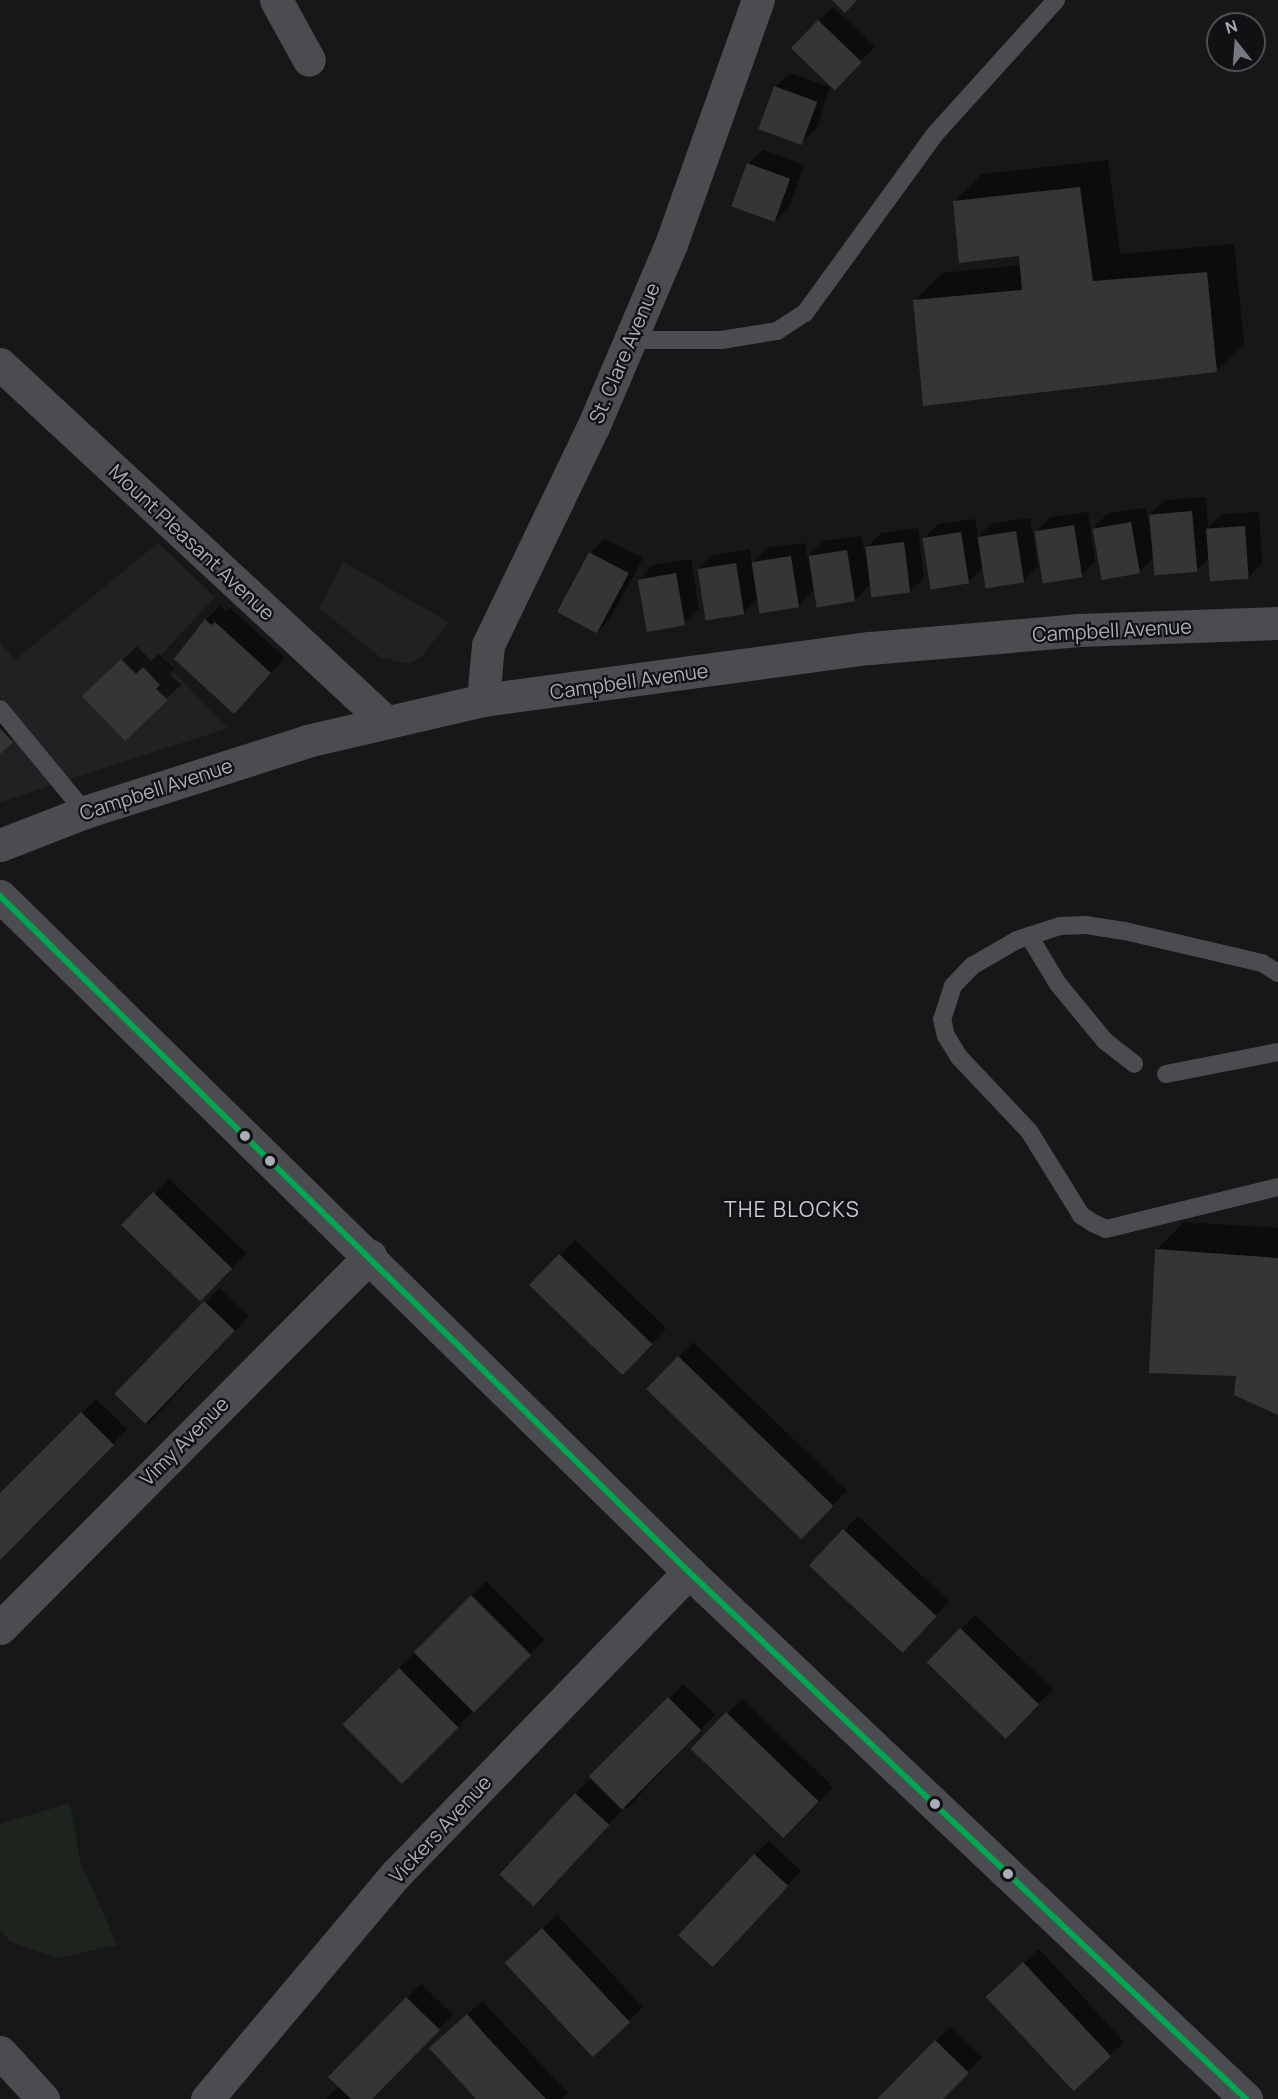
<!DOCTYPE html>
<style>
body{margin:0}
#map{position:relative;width:1278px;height:2099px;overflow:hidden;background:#171717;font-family:Manrope,sans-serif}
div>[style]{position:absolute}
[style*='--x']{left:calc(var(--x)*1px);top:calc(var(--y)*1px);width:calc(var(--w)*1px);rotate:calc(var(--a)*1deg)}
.built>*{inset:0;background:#212123}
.green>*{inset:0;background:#1d241e}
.shadow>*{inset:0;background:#0007;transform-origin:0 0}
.building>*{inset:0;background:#353536;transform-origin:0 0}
.service>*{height:18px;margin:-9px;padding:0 9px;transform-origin:9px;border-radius:9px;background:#4b4c50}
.minor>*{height:33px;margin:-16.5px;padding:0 16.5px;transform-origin:16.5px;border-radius:16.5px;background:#4b4c50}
.tertiary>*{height:33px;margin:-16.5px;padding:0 16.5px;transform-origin:16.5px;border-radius:16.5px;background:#4b4c50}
.bus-1>*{height:6px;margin:-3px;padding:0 3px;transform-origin:3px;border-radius:3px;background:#00a651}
.dots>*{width:16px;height:16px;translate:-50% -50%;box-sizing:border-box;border:3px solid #111113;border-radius:50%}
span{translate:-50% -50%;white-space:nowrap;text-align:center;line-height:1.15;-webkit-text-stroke:4.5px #111113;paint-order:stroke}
.street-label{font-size:20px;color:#a8adb8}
.neighbourhood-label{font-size:21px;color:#c9ccd4;letter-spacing:1.5px}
.north{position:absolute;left:1206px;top:12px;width:60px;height:60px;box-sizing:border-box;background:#111113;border:2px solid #4d4f55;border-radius:50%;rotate:343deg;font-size:16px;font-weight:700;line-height:24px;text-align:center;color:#a8adb8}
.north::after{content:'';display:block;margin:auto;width:21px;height:27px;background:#757880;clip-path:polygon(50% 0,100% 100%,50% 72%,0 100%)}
</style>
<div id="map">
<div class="built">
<i style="clip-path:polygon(158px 543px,215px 597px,159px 657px,228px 728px,0 802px,0 642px,15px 660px)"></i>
<i style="clip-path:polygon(343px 562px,449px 622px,421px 657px,408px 664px,380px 657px,319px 608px)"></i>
</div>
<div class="green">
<i style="clip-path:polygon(70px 1803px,80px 1861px,117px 1945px,57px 1958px,11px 1942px,0 1930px,0 1824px)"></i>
</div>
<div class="shadow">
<i style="clip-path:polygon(833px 7px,875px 47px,834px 87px,819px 21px)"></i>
<i style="clip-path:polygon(790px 73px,830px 87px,817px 128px,802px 142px,775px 87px)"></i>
<i style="clip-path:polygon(763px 150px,804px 165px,790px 205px,776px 220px,748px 164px)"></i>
<i style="clip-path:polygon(1108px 160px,1120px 254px,1234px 244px,1244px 343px,1216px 371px,914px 301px,942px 273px,1021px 265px,1020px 254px,954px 202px,982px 174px)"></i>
<i style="clip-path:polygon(1206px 497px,1208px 528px,1222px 514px,1259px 512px,1262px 563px,1248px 578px,1210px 557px,1196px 571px,1153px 558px,1139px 572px,1094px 528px,1108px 513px,1145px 508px,1151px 529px,1150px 514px,1165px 500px)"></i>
<i style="clip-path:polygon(1088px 512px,1095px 561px,1081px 576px,1036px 532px,1050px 517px)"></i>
<i style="clip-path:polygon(1030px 518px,1038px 566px,1023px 581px,983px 567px,968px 582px,923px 539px,938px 524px,975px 519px,978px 537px,993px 523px)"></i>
<i style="clip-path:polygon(918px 528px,924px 578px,909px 592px,871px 583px,855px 600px,814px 590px,798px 606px,758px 598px,744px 613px,698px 569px,713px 555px,750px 549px,752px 563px,767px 548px,805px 543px,807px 558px,824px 541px,861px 536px,864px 550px,881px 533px)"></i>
<i style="clip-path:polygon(604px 539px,643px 558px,610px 619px,595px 634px,590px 553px)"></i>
<i style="clip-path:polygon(691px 559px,699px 609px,684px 623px,639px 580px,653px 565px)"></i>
<i style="clip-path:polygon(220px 606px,226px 611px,230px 608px,285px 658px,248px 698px,206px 620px)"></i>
<i style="clip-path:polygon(137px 646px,151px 661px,158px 654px,174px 669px,170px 674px,181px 685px,125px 739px,85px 696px)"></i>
<i style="clip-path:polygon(0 698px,26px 726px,0 752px)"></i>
<i style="left:169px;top:1179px;width:107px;height:65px;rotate:44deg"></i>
<i style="clip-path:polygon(1184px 1222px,1278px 1228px,1278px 1413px,1238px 1375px,1156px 1250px)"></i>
<i style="left:575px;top:1240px;width:127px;height:63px;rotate:44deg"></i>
<i style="left:219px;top:1288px;width:41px;height:148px;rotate:43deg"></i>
<i style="left:693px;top:1342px;width:214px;height:65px;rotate:44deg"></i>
<i style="clip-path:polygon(96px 1399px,127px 1429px,0 1558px,0 1496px)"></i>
<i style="clip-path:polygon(858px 1516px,949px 1601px,916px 1637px,811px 1565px)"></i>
<i style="left:486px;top:1581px;width:83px;height:202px;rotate:45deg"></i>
<i style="clip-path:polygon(975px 1615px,1053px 1689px,1006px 1736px,961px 1629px)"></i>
<i style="left:683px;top:1684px;width:44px;height:130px;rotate:43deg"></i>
<i style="left:742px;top:1699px;width:127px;height:70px;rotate:44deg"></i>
<i style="left:590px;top:1779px;width:45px;height:130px;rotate:44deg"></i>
<i style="clip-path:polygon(769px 1841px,801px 1871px,726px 1950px,755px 1855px)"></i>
<i style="clip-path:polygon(557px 1915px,643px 2007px,593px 2055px,521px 1948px)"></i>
<i style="clip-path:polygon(1039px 1949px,1124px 2042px,1074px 2089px,1002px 1983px)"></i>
<i style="clip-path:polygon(421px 1984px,453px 2015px,371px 2099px,326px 2099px,339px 2086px,330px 2077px)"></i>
<i style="clip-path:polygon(482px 2001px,568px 2093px,562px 2099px,478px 2099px,445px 2034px)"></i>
<i style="clip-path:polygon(950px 2027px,982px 2057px,941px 2099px,879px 2099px)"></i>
</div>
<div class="building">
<i style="clip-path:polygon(832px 0,857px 0,845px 13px)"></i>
<i style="left:818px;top:20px;width:61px;height:39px;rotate:44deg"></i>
<i style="left:774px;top:86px;width:46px;height:46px;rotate:20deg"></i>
<i style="left:747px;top:163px;width:46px;height:46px;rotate:20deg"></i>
<i style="clip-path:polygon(1080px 187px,1093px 281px,1207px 272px,1217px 372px,923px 406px,913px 300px,1022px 290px,1019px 256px,959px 263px,953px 201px)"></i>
<i style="left:1192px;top:511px;width:61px;height:43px;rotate:85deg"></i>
<i style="left:1131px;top:522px;width:52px;height:39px;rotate:80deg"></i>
<i style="left:1074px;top:525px;width:53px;height:40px;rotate:81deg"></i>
<i style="left:1245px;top:526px;width:53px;height:39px;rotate:86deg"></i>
<i style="left:1016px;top:531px;width:52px;height:39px;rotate:81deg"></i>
<i style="left:961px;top:532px;width:52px;height:39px;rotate:81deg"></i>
<i style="left:904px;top:542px;width:51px;height:39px;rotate:83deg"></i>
<i style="left:847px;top:550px;width:52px;height:39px;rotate:81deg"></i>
<i style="left:589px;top:552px;width:45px;height:68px;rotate:28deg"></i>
<i style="left:791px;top:556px;width:52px;height:40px;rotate:81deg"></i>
<i style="left:736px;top:563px;width:52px;height:39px;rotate:81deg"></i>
<i style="left:676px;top:573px;width:53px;height:39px;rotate:80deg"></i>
<i style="clip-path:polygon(205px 619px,211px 625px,215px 622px,271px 673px,234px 714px,174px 659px)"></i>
<i style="clip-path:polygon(121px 659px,136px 674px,143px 667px,160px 685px,156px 689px,168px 700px,125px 741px,82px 696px)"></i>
<i style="clip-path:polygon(0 728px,13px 742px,0 754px)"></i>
<i style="left:153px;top:1192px;width:110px;height:46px;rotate:44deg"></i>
<i style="clip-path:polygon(1155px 1249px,1278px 1258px,1278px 1415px,1234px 1395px,1236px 1376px,1149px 1373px)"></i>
<i style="left:559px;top:1254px;width:130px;height:43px;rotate:44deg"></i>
<i style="left:204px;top:1301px;width:43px;height:129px;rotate:44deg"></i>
<i style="left:678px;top:1356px;width:216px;height:46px;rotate:44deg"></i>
<i style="clip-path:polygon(81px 1412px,114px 1445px,0 1560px,0 1493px)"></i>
<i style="left:843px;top:1529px;width:128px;height:50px;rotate:43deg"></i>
<i style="left:471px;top:1595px;width:85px;height:81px;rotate:45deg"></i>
<i style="left:960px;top:1628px;width:110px;height:48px;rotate:44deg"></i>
<i style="left:399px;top:1668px;width:84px;height:80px;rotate:45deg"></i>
<i style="left:668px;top:1697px;width:47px;height:112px;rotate:45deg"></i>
<i style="left:726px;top:1712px;width:129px;height:51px;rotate:44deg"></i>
<i style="left:575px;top:1793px;width:47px;height:111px;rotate:43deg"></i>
<i style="left:754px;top:1854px;width:47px;height:111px;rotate:43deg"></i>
<i style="left:542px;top:1928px;width:129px;height:51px;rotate:47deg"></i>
<i style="left:1023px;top:1962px;width:129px;height:51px;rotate:47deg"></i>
<i style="clip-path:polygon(406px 1997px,440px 2030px,372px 2099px,351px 2099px,328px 2077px)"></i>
<i style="clip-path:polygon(467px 2014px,488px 2038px,546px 2099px,476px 2099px,429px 2048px)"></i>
<i style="clip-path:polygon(935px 2040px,969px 2073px,943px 2099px,877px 2099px)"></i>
</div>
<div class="service">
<i style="--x:630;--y:340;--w:91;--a:0"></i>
<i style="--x:721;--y:340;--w:57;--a:-9.1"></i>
<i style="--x:777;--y:331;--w:33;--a:-33"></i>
<i style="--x:805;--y:313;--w:223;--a:-54"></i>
<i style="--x:936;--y:133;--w:179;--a:-47.9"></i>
<i style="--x:0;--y:709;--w:134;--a:50.5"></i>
<i style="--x:1029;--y:936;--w:56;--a:58.9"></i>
<i style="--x:1058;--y:984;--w:74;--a:50.5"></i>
<i style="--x:1105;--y:1041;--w:37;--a:38"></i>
<i style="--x:1278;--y:973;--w:19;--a:-148"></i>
<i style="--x:1262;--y:963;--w:142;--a:-166.9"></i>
<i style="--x:1124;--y:931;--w:38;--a:-171"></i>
<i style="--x:1086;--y:925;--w:26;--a:178"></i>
<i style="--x:1060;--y:926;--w:45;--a:162"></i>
<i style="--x:1017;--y:940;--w:52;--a:150"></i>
<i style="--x:972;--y:966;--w:28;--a:134"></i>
<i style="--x:953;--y:986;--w:35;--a:108"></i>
<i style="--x:942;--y:1019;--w:17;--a:77"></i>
<i style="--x:946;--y:1036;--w:25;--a:58"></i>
<i style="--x:959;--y:1057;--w:102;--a:46.6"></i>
<i style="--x:1029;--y:1131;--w:99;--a:58.2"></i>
<i style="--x:1081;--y:1215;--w:14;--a:34"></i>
<i style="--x:1093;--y:1223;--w:14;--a:25"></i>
<i style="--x:1106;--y:1229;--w:177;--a:-13.7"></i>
<i style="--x:1166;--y:1074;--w:114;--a:-11.1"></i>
</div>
<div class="minor">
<i style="--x:276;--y:0;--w:68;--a:61.2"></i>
<i style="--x:0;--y:364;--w:525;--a:42.84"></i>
<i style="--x:0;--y:1628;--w:525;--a:-45.15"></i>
<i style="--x:0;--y:2052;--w:64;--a:47.5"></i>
<i style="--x:207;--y:2099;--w:294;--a:-50"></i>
<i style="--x:396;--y:1874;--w:421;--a:-45.9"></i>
</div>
<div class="tertiary">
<i style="--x:483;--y:700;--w:55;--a:-84.8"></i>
<i style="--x:488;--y:645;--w:242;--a:-64.3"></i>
<i style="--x:593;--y:427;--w:199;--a:-66.9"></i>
<i style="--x:671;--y:244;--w:259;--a:-70.4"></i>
<i style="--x:0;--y:845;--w:91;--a:-21.2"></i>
<i style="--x:85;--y:812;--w:233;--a:-17.7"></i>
<i style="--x:307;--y:741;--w:181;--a:-13.1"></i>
<i style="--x:483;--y:700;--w:390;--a:-7.7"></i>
<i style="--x:870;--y:648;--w:210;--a:-4.9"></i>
<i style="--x:1079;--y:630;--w:199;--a:-2"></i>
<i style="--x:0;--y:896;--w:965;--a:44.45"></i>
<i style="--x:689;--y:1572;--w:767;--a:43.41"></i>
</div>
<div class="bus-1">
<i style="--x:0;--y:896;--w:965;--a:44.45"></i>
<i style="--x:689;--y:1572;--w:767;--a:43.41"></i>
</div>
<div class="dots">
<i style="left:245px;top:1136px;background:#a8adb8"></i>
<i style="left:270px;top:1161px;background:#a8adb8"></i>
<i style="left:935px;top:1804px;background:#a8adb8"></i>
<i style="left:1008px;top:1874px;background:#a8adb8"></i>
</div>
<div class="street-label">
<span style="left:624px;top:353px;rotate:-67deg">St. Clare Avenue</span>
<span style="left:192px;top:542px;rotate:43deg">Mount Pleasant Avenue</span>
<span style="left:1112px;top:630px;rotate:-3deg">Campbell Avenue</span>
<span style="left:629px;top:681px;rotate:-8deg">Campbell Avenue</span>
<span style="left:156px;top:789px;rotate:-18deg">Campbell Avenue</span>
<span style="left:184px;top:1441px;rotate:-45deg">Vimy Avenue</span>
<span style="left:440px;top:1829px;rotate:-47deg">Vickers Avenue</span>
</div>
<div class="neighbourhood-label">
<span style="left:792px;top:1209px">THE BLOCKS</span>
</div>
<div class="north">N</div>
</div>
